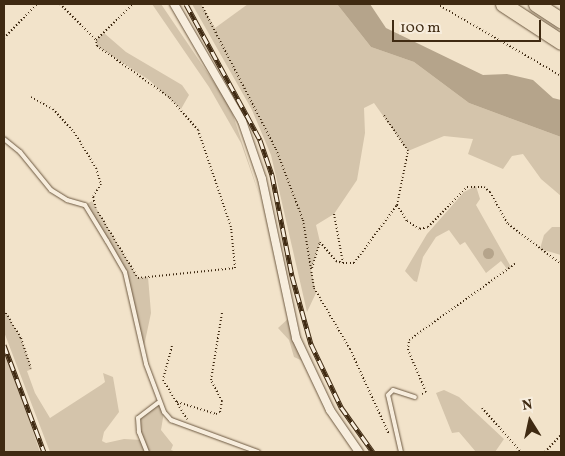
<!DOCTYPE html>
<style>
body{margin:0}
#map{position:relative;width:565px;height:456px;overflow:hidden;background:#f2e3ca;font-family:Vollkorn,serif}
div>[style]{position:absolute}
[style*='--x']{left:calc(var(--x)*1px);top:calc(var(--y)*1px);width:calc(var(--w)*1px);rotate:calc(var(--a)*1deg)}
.green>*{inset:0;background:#d4c4ab}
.water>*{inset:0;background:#b5a48b}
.round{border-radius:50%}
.path>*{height:2px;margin-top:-1px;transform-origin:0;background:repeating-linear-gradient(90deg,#3f2a12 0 1px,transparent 0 3.5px)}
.roads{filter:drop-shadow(0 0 1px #6c5840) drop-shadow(0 0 1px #6c5840)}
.lane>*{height:4px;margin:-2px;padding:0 2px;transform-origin:2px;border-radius:2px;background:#f7eddd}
.street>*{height:8px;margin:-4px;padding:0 4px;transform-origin:4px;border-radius:4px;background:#f7eddd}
.highway>*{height:15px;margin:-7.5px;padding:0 7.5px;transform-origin:7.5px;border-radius:7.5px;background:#f2e3ca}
.rail>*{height:5px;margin-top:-2.5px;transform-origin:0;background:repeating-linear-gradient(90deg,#f7eddd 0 9px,#3f2a12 0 18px);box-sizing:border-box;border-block:1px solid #3f2a12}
span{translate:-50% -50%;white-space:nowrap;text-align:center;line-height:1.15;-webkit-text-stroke:4px #f7eddd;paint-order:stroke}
.frame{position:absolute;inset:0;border:5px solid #3f2a12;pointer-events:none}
.north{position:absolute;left:505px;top:396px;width:50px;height:50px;-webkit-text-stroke:4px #f7eddd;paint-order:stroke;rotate:350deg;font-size:14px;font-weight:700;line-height:20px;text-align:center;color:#3f2a12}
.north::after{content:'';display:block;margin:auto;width:18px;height:22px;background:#3f2a12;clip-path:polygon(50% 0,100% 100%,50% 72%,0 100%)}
.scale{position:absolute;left:392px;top:20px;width:149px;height:22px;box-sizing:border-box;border:2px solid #3f2a12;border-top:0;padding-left:6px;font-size:15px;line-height:18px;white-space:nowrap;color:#3f2a12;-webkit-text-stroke:4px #f7eddd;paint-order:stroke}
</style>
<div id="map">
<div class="green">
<i style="clip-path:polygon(152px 4px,161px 4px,230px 106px,260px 197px,241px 143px,209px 87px)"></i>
<i style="clip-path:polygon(192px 4px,201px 4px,215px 28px,248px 4px,337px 4px,371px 47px,414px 62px,469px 103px,561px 137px,561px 196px,541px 179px,523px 154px,512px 156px,503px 169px,468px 154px,473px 139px,444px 136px,408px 151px,374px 103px,364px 108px,365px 133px,357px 180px,334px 214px,316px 225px,320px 242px,311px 270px,316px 293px,307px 312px,271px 155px,252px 110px)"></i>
<i style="clip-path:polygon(104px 33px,126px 52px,182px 85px,189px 95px,181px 109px,149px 80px,97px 46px,96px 40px)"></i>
<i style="clip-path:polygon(476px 186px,480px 199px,476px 205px,511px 267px,507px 269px,501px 261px,486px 273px,465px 242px,460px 245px,449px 230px,436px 237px,423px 257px,417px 282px,414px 281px,405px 271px,427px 234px,464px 192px)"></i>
<i style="clip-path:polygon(92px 201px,138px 278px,148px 277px,151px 313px,143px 351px,125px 272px,85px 205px)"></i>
<i style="clip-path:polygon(552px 227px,561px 227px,561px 255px,540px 249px,544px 235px)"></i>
<i style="clip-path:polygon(4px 310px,21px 338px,32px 369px,27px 371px,35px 393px,50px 418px,101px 385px,105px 382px,103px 373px,113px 377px,119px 412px,104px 432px,102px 441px,106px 443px,124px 439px,142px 440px,138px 418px,158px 403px,164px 412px,161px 430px,173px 445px,171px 450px,176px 452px,50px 452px,4px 332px)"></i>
<i style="clip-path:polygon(290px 317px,307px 363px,294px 357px,289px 340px,278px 328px)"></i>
<i style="clip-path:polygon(4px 352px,11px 366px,40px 452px,4px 452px)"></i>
<i style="clip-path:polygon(444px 390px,459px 397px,504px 439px,495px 452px,476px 452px,459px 432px,452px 433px,436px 393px)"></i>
</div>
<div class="water">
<i style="clip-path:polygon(337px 4px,370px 4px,386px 28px,483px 75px,507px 74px,533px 80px,553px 98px,561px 100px,561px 137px,469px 103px,414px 62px,371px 47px)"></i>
<i class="round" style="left:482.5px;top:247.5px;width:11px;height:11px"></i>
</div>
<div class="path">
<i style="--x:60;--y:4;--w:51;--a:45"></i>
<i style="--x:201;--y:4;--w:163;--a:62.7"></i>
<i style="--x:276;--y:149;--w:76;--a:69.2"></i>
<i style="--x:303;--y:220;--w:69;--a:80.8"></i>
<i style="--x:314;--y:288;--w:71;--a:59.5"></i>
<i style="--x:350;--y:349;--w:94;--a:65.4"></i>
<i style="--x:437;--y:4;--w:143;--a:30.1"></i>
<i style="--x:4;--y:38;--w:47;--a:-45.9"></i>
<i style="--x:31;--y:97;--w:25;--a:29"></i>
<i style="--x:53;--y:109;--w:31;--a:48"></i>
<i style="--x:74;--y:132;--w:42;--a:58.6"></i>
<i style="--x:96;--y:168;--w:17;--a:73"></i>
<i style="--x:101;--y:184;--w:15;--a:122"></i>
<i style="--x:93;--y:197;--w:11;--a:75"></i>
<i style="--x:397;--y:205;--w:19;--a:58"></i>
<i style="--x:407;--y:221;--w:15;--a:32"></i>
<i style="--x:420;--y:229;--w:8;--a:-14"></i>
<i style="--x:428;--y:227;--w:56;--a:-45.7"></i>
<i style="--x:467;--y:187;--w:17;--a:0"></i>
<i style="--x:484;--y:187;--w:8;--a:40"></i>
<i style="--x:490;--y:192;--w:37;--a:61"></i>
<i style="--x:508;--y:224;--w:66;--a:37"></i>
<i style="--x:98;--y:212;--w:77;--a:58.8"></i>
<i style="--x:138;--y:278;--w:98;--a:-5.9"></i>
<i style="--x:235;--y:268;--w:41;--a:-95.6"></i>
<i style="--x:231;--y:227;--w:102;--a:-108.8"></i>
<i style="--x:198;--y:130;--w:44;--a:-131.3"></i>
<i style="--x:169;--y:97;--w:88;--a:-144.7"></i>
<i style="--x:97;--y:46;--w:6;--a:-99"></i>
<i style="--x:96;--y:40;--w:52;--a:-44.2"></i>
<i style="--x:343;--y:263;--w:11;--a:0"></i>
<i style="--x:354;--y:263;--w:72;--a:-53.4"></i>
<i style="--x:397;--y:205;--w:55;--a:-78.5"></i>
<i style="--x:408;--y:151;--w:45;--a:-124"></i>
<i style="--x:312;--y:268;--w:27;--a:-73"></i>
<i style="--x:320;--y:242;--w:25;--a:50"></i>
<i style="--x:336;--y:261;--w:7;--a:16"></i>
<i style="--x:343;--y:263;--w:50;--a:-100.4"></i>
<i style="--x:4;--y:310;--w:33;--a:59"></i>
<i style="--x:21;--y:338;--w:32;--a:72"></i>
<i style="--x:172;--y:346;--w:35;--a:105"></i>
<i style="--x:163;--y:380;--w:46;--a:58.4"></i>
<i style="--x:422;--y:394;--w:4;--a:-27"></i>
<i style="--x:426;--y:392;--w:46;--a:-113.2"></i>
<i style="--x:408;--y:350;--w:10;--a:-84"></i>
<i style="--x:409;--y:340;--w:132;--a:-35.7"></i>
<i style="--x:177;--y:402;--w:41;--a:17.1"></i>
<i style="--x:216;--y:414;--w:4;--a:-27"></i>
<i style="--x:220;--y:412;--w:11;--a:-80"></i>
<i style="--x:222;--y:401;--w:24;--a:-118"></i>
<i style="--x:211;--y:380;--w:68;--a:-80.7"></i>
<i style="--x:482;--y:408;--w:59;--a:48.4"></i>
<i style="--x:545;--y:452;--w:23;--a:-47"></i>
</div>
<div class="roads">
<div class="lane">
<i style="--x:4;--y:139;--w:21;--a:39"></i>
<i style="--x:20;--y:152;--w:49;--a:50.8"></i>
<i style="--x:51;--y:190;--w:19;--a:32"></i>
<i style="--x:67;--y:200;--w:19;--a:16"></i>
<i style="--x:85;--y:205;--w:42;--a:58.6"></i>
<i style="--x:107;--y:241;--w:36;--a:60"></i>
<i style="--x:125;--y:272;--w:94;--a:77.1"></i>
<i style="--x:146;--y:364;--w:51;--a:69.4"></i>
<i style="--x:164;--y:412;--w:11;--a:49"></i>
<i style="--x:171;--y:420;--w:93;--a:20.2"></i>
<i style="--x:147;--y:452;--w:22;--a:-112"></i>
<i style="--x:139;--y:432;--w:14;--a:-94"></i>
<i style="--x:138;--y:418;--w:25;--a:-37"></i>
<i style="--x:401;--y:452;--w:58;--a:-102.8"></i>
<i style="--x:388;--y:395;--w:7;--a:-45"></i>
<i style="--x:393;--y:390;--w:23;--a:18"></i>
</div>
<div class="street">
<i style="--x:174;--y:4;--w:135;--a:59.8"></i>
<i style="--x:242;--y:121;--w:61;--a:71"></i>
<i style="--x:262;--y:179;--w:163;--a:77.9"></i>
<i style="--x:296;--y:338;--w:80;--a:64.7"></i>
<i style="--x:330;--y:410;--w:51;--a:55.4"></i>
</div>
<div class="highway">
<i style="--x:503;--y:4;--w:69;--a:33.2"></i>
<i style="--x:536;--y:4;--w:30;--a:33"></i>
</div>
</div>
<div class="rail">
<i style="--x:186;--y:4;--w:155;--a:61.4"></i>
<i style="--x:260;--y:140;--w:37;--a:71"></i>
<i style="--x:272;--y:175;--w:103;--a:78.8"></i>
<i style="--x:292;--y:276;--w:71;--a:74.4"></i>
<i style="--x:311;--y:344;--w:70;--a:64.5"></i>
<i style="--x:341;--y:407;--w:55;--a:54.6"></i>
<i style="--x:4;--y:345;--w:114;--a:69.5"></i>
</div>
<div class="frame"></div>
<div class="north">N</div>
<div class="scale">100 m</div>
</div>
